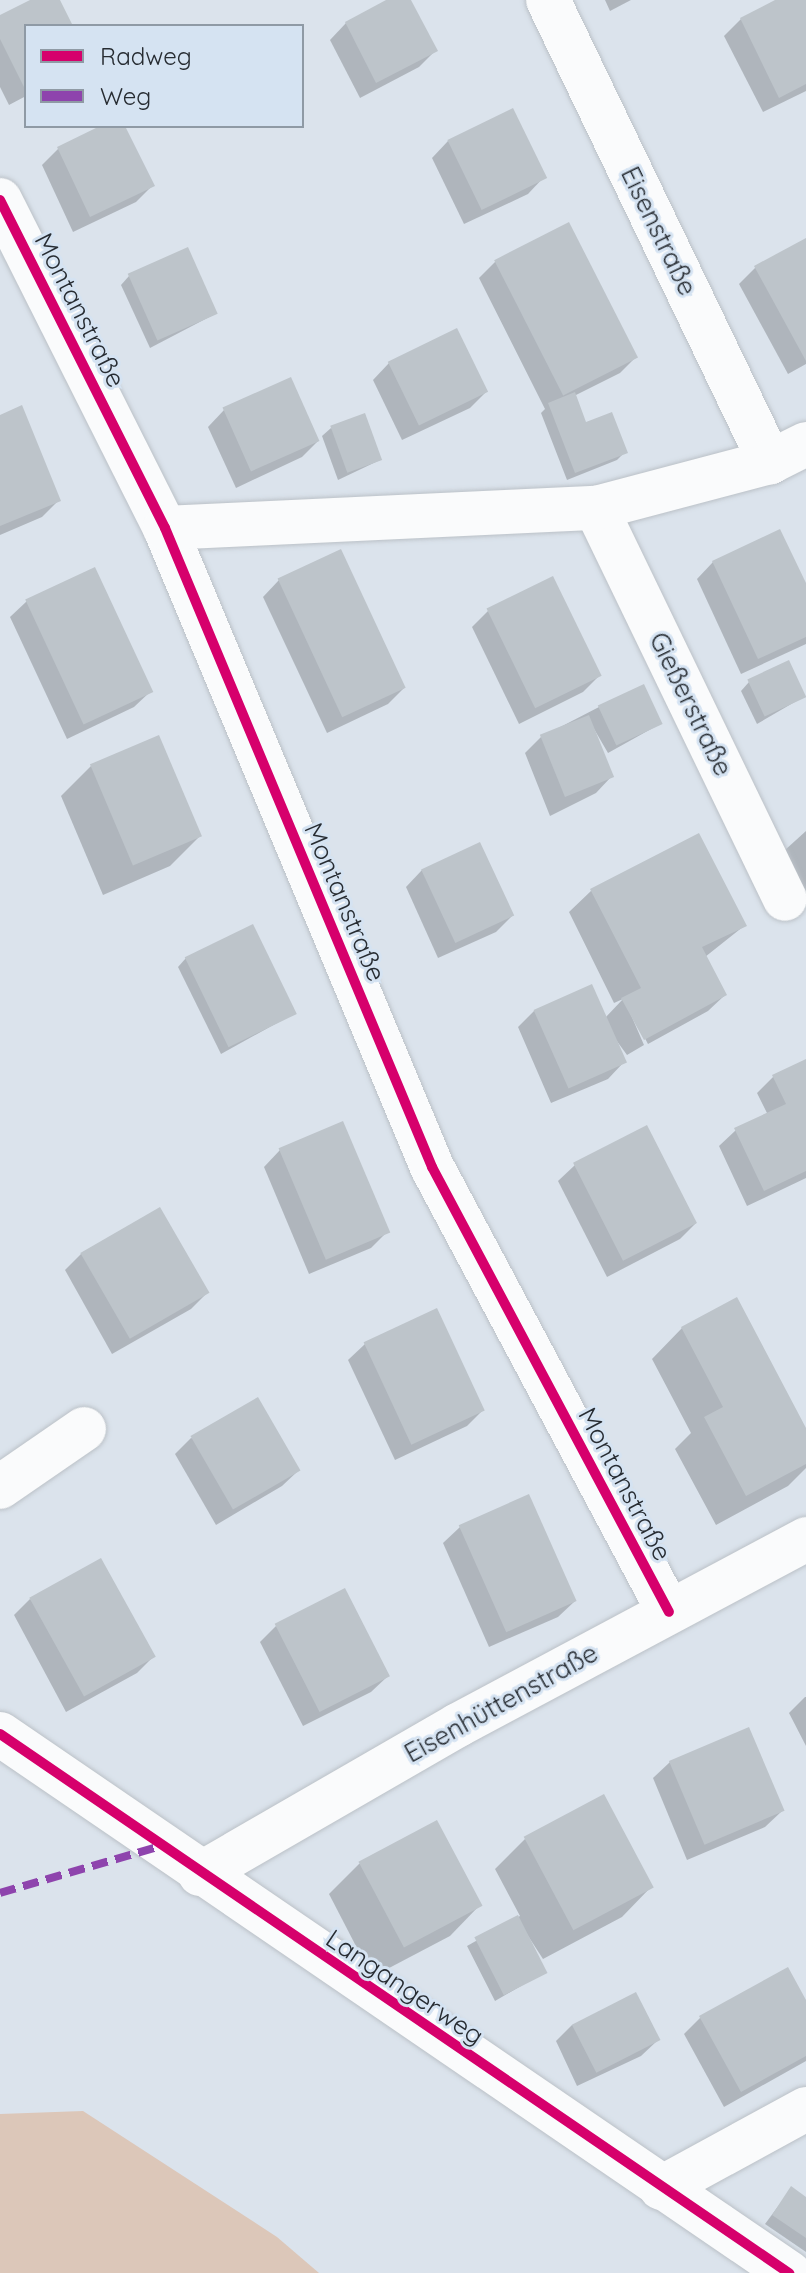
<!DOCTYPE html>
<meta charset="utf-8">
<style>
body{margin:0}
#map{position:relative;width:806px;height:2273px;overflow:hidden;background:#dbe3ec;font-family:Quicksand,sans-serif}
div>[style]{position:absolute}
[style*='--x']{left:calc(var(--x)*1px);top:calc(var(--y)*1px);width:calc(var(--w)*1px);rotate:calc(var(--a)*1deg)}
.green>*{inset:0;background:#dcc7b9}
.shadow>*{inset:0;background:#0003}
.building>*{inset:0;background:#bdc4ca;transform-origin:0 0}
.roads{filter:drop-shadow(0 0 2px #bbc1c7) drop-shadow(0 0 2px #bbc1c7)}
.minor>*{height:44px;margin:-22px;padding:0 22px;transform-origin:22px;border-radius:22px;background:#fafbfc}
.quiet>*{height:8px;margin-top:-4px;transform-origin:0;background:repeating-linear-gradient(90deg,#8e44ad 0 16px,transparent 0 24px)}
.cycleway>*{height:10px;margin:-5px;padding:0 5px;transform-origin:5px;border-radius:5px;background:#d6006c}
span{translate:-50% -50%;white-space:nowrap;text-align:center;line-height:1.15;-webkit-text-stroke:6px #d5e3f2;paint-order:stroke}
.street-label{font-size:26px;color:#272c32}
.legend{position:absolute;left:24px;top:24px;width:280px;height:104px;box-sizing:border-box;background:#d5e3f2;border:2px solid #8f9aa5;margin:0;padding:10px 14px;list-style:none;font-size:24px;color:#272c32}
.legend li{display:flex;align-items:center;gap:16px;height:40px}
.legend b{width:40px;border:2px solid #8f9aa5}
</style>
<div id="map">
<div class="green">
<i style="clip-path:polygon(83px 2111px,277px 2237px,319px 2273px,0 2273px,0 2114px)"></i>
</div>
<div class="shadow">
<i style="clip-path:polygon(35px 0,58px 0,71px 26px,26px 26px,26px 96px,9px 105px,0 87px,0 18px)"></i>
<i style="clip-path:polygon(390px 0,408px 0,435px 51px,419px 67px,360px 98px,330px 40px,346px 23px)"></i>
<i style="clip-path:polygon(605px 0,631px 0,610px 11px)"></i>
<i style="clip-path:polygon(780px 0,806px 0,806px 91px,763px 112px,724px 36px,741px 19px)"></i>
<i style="clip-path:polygon(104px 126px,123px 126px,152px 186px,136px 202px,73px 232px,42px 165px,58px 149px)"></i>
<i style="clip-path:polygon(448px 141px,544px 177px,528px 194px,464px 224px,432px 158px)"></i>
<i style="clip-path:polygon(806px 240px,806px 364px,788px 374px,739px 284px,755px 268px)"></i>
<i style="clip-path:polygon(496px 261px,636px 357px,620px 373px,574px 396px,585px 425px,625px 452px,617px 460px,567px 480px,541px 413px,545px 409px,479px 278px)"></i>
<i style="clip-path:polygon(129px 276px,215px 314px,150px 348px,121px 285px)"></i>
<i style="clip-path:polygon(389px 363px,486px 392px,470px 408px,402px 440px,373px 380px)"></i>
<i style="clip-path:polygon(224px 410px,318px 441px,302px 457px,236px 488px,208px 427px)"></i>
<i style="clip-path:polygon(0 417px,58px 501px,42px 517px,0 535px)"></i>
<i style="clip-path:polygon(331px 428px,380px 460px,338px 480px,322px 436px)"></i>
<i style="clip-path:polygon(713px 562px,806px 588px,806px 644px,741px 674px,697px 579px)"></i>
<i style="clip-path:polygon(553px 579px,600px 675px,583px 692px,519px 724px,472px 627px,488px 611px)"></i>
<i style="clip-path:polygon(279px 580px,404px 688px,388px 704px,327px 733px,263px 597px)"></i>
<i style="clip-path:polygon(27px 601px,151px 691px,134px 707px,67px 739px,10px 617px)"></i>
<i style="clip-path:polygon(749px 682px,805px 696px,757px 724px,741px 691px)"></i>
<i style="clip-path:polygon(599px 707px,660px 724px,608px 753px,590px 722px,612px 776px,596px 793px,550px 816px,525px 753px,541px 737px)"></i>
<i style="clip-path:polygon(91px 766px,200px 836px,170px 866px,103px 895px,61px 796px)"></i>
<i style="clip-path:polygon(806px 831px,806px 891px,785px 850px)"></i>
<i style="clip-path:polygon(422px 870px,512px 916px,496px 932px,438px 958px,406px 887px)"></i>
<i style="clip-path:polygon(592px 890px,744px 926px,705px 957px,725px 995px,708px 1011px,648px 1044px,625px 1001px,644px 1045px,627px 1055px,611px 1033px,624px 1062px,608px 1079px,551px 1103px,518px 1027px,534px 1011px,605px 1018px,623px 999px,614px 1003px,569px 912px)"></i>
<i style="clip-path:polygon(186px 958px,295px 1013px,221px 1054px,178px 967px)"></i>
<i style="clip-path:polygon(806px 1061px,806px 1178px,747px 1206px,719px 1146px,736px 1130px,768px 1115px,757px 1093px,774px 1076px)"></i>
<i style="clip-path:polygon(280px 1150px,387px 1232px,371px 1248px,309px 1274px,264px 1167px)"></i>
<i style="clip-path:polygon(575px 1165px,696px 1223px,680px 1239px,607px 1277px,558px 1181px)"></i>
<i style="clip-path:polygon(160px 1209px,207px 1293px,191px 1309px,112px 1354px,65px 1270px,81px 1254px)"></i>
<i style="clip-path:polygon(682px 1328px,806px 1432px,806px 1468px,788px 1486px,716px 1525px,675px 1449px,691px 1433px,652px 1359px)"></i>
<i style="clip-path:polygon(365px 1344px,483px 1410px,467px 1426px,395px 1460px,348px 1360px)"></i>
<i style="clip-path:polygon(191px 1438px,299px 1470px,282px 1486px,216px 1525px,175px 1454px)"></i>
<i style="clip-path:polygon(460px 1527px,575px 1601px,558px 1617px,489px 1647px,443px 1543px)"></i>
<i style="clip-path:polygon(30px 1599px,153px 1657px,137px 1673px,66px 1712px,14px 1615px)"></i>
<i style="clip-path:polygon(276px 1626px,388px 1676px,371px 1692px,303px 1726px,260px 1642px)"></i>
<i style="clip-path:polygon(805px 1697px,806px 1697px,806px 1746px,789px 1713px)"></i>
<i style="clip-path:polygon(748px 1729px,782px 1811px,765px 1827px,687px 1860px,653px 1778px,670px 1762px)"></i>
<i style="clip-path:polygon(437px 1823px,480px 1905px,450px 1936px,372px 1977px,329px 1894px,359px 1864px)"></i>
<i style="clip-path:polygon(525px 1839px,652px 1886px,622px 1917px,543px 1959px,519px 1922px,545px 1972px,495px 2001px,467px 1946px,520px 1916px,495px 1869px)"></i>
<i style="clip-path:polygon(787px 1970px,806px 2005px,806px 2061px,724px 2107px,684px 2034px,700px 2018px)"></i>
<i style="clip-path:polygon(572px 2025px,658px 2040px,641px 2056px,577px 2086px,556px 2041px)"></i>
<i style="clip-path:polygon(791px 2189px,806px 2199px,806px 2252px,765px 2224px)"></i>
</div>
<div class="building">
<i style="clip-path:polygon(30px 0,60px 0,73px 26px,26px 26px,26px 91px,0 39px,0 15px)"></i>
<i style="clip-path:polygon(386px 0,411px 0,438px 51px,376px 83px,345px 22px)"></i>
<i style="clip-path:polygon(775px 0,806px 0,806px 84px,779px 98px,740px 18px)"></i>
<i style="left:513px;top:108px;width:78px;height:73px;rotate:64deg"></i>
<i style="clip-path:polygon(100px 126px,125px 126px,155px 186px,90px 217px,57px 147px)"></i>
<i style="left:569px;top:222px;width:152px;height:84px;rotate:63deg"></i>
<i style="clip-path:polygon(806px 238px,806px 361px,754px 266px)"></i>
<i style="left:188px;top:247px;width:73px;height:66px;rotate:66deg"></i>
<i style="left:457px;top:328px;width:71px;height:77px;rotate:64deg"></i>
<i style="left:291px;top:377px;width:70px;height:75px;rotate:66deg"></i>
<i style="clip-path:polygon(575px 392px,586px 422px,612px 412px,628px 453px,575px 473px,548px 403px)"></i>
<i style="clip-path:polygon(22px 405px,61px 501px,0 526px,0 415px)"></i>
<i style="left:365px;top:413px;width:50px;height:37px;rotate:70deg"></i>
<i style="clip-path:polygon(780px 529px,806px 583px,806px 637px,758px 659px,712px 561px)"></i>
<i style="left:341px;top:549px;width:153px;height:70px;rotate:65deg"></i>
<i style="left:95px;top:567px;width:138px;height:77px;rotate:65deg"></i>
<i style="left:553px;top:576px;width:111px;height:74px;rotate:64deg"></i>
<i style="left:789px;top:660px;width:41px;height:46px;rotate:65deg"></i>
<i style="left:644px;top:684px;width:44px;height:51px;rotate:65deg"></i>
<i style="left:589px;top:715px;width:67px;height:53px;rotate:68deg"></i>
<i style="left:159px;top:735px;width:110px;height:75px;rotate:67deg"></i>
<i style="clip-path:polygon(699px 833px,747px 926px,702px 947px,727px 995px,644px 1040px,621px 998px,641px 988px,590px 889px)"></i>
<i style="left:480px;top:842px;width:81px;height:65px;rotate:65deg"></i>
<i style="left:253px;top:924px;width:100px;height:76px;rotate:64deg"></i>
<i style="left:592px;top:984px;width:86px;height:64px;rotate:66deg"></i>
<i style="clip-path:polygon(806px 1059px,806px 1171px,764px 1191px,734px 1128px,786px 1104px,772px 1075px)"></i>
<i style="left:343px;top:1121px;width:121px;height:70px;rotate:67deg"></i>
<i style="left:647px;top:1125px;width:110px;height:83px;rotate:63deg"></i>
<i style="left:160px;top:1207px;width:99px;height:92px;rotate:60deg"></i>
<i style="clip-path:polygon(737px 1297px,806px 1428px,806px 1464px,746px 1496px,704px 1417px,723px 1407px,681px 1327px)"></i>
<i style="left:437px;top:1308px;width:113px;height:81px;rotate:65deg"></i>
<i style="left:258px;top:1397px;width:85px;height:78px;rotate:60deg"></i>
<i style="left:529px;top:1494px;width:117px;height:77px;rotate:66deg"></i>
<i style="left:101px;top:1558px;width:113px;height:82px;rotate:61deg"></i>
<i style="left:345px;top:1588px;width:99px;height:79px;rotate:63deg"></i>
<i style="left:749px;top:1727px;width:91px;height:87px;rotate:67deg"></i>
<i style="left:604px;top:1794px;width:106px;height:91px;rotate:62deg"></i>
<i style="left:437px;top:1820px;width:97px;height:89px;rotate:62deg"></i>
<i style="left:518px;top:1915px;width:65px;height:49px;rotate:63deg"></i>
<i style="clip-path:polygon(788px 1967px,806px 2000px,806px 2056px,741px 2092px,699px 2016px)"></i>
<i style="left:636px;top:1992px;width:54px;height:72px;rotate:63deg"></i>
<i style="clip-path:polygon(791px 2186px,806px 2197px,806px 2238px,772px 2215px)"></i>
</div>
<div class="roads">
<div class="minor">
<i style="--x:548;--y:0;--w:513;--a:64.33"></i>
<i style="--x:0;--y:200;--w:367;--a:63.3"></i>
<i style="--x:165;--y:528;--w:693;--a:67.32"></i>
<i style="--x:432;--y:1167;--w:504;--a:61.96"></i>
<i style="--x:596;--y:508;--w:434;--a:64.2"></i>
<i style="--x:165;--y:528;--w:431;--a:-2.7"></i>
<i style="--x:596;--y:508;--w:180;--a:-14.8"></i>
<i style="--x:770;--y:462;--w:40;--a:-26.6"></i>
<i style="--x:0;--y:1487;--w:102;--a:-34.6"></i>
<i style="--x:0;--y:1734;--w:956;--a:34.34"></i>
<i style="--x:200;--y:1874;--w:298;--a:-30"></i>
<i style="--x:458;--y:1725;--w:395;--a:-28.1"></i>
<i style="--x:661;--y:2188;--w:165;--a:-28.6"></i>
</div>
</div>
<div class="quiet">
<i style="--x:0;--y:1893;--w:168;--a:-16.3"></i>
</div>
<div class="cycleway">
<i style="--x:0;--y:200;--w:367;--a:63.3"></i>
<i style="--x:165;--y:528;--w:693;--a:67.32"></i>
<i style="--x:432;--y:1167;--w:504;--a:61.96"></i>
<i style="--x:0;--y:1734;--w:956;--a:34.34"></i>
</div>
<div class="street-label">
<span style="left:659px;top:231px;rotate:64deg">Eisenstraße</span>
<span style="left:80px;top:310px;rotate:63deg">Montanstraße</span>
<span style="left:691px;top:704px;rotate:64deg">Gießerstraße</span>
<span style="left:345px;top:902px;rotate:67deg">Montanstraße</span>
<span style="left:625px;top:1484px;rotate:62deg">Montanstraße</span>
<span style="left:501px;top:1703px;rotate:-29deg">Eisenhüttenstraße</span>
<span style="left:405px;top:1987px;rotate:34deg">Langangerweg</span>
</div>
<ul class="legend">
<li><b style="height:10px;background:#d6006c"></b>Radweg</li>
<li><b style="height:10px;background:#8e44ad"></b>Weg</li>
</ul>
</div>
